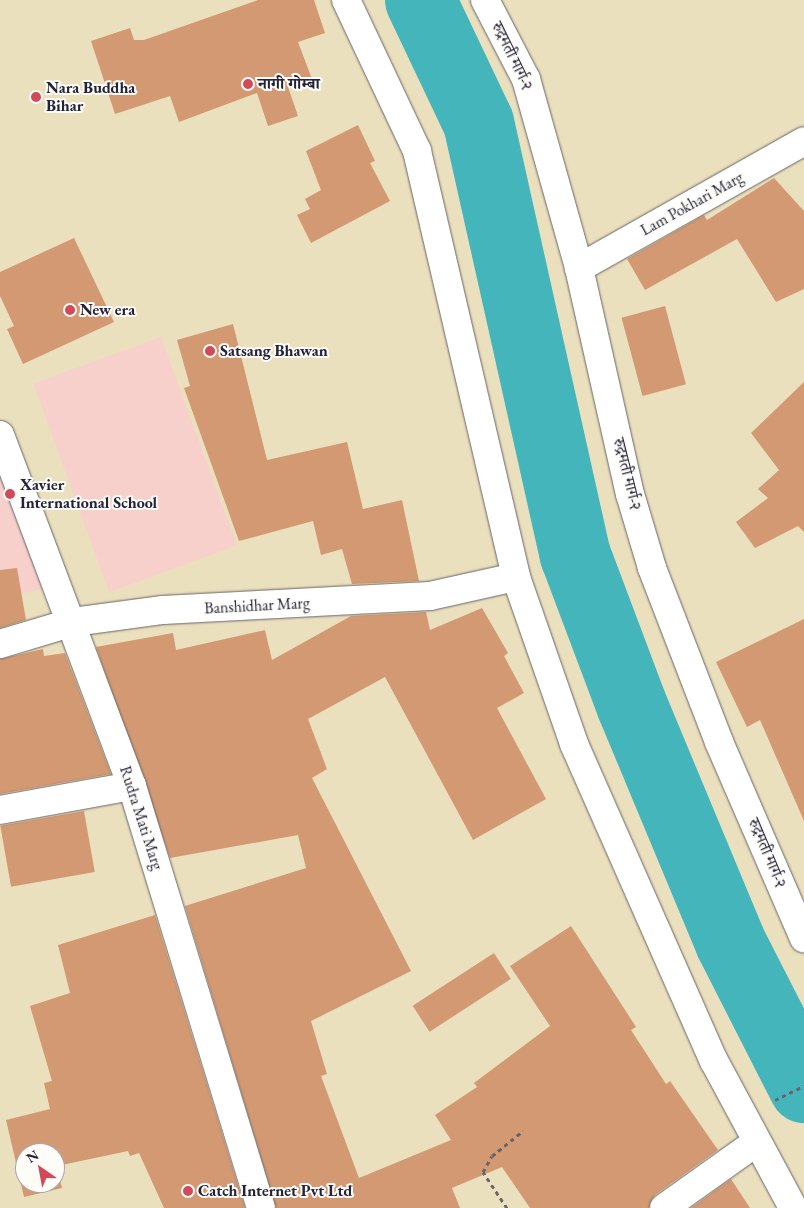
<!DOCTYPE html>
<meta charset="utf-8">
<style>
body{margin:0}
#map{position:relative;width:804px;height:1208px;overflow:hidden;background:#ebe0bd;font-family:"EB Garamond","Noto Serif Devanagari",serif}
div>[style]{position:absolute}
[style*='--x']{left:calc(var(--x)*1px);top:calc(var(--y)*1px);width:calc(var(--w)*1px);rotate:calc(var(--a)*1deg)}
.built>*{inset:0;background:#f7d0cc;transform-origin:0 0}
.river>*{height:71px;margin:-35.5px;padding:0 35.5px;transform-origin:35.5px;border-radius:35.5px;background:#45b5bc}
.building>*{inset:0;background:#d39972;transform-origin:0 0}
.path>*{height:3px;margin-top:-1.5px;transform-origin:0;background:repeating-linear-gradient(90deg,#686468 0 4px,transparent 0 8px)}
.roads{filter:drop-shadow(0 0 1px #686468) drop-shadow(0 0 1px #686468)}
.street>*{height:28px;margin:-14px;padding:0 14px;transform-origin:14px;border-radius:14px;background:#fff}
.secondary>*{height:28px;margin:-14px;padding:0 14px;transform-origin:14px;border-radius:14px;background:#fff}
.dots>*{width:14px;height:14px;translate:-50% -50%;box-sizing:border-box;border:2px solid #fdfcf7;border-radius:50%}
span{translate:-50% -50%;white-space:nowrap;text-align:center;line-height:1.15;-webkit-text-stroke:4px #fdfcf7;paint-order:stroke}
.street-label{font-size:16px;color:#22223b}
.poi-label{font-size:16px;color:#22223b;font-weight:700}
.left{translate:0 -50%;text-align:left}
.north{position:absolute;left:15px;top:1143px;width:50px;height:50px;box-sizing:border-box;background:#fdfcf7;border:1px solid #a5a5ac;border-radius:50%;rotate:327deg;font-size:14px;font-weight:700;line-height:20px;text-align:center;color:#22223b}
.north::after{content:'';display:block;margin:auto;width:18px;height:22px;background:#d1495b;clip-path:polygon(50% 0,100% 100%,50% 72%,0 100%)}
</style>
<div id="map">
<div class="built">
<i style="left:161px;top:337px;width:222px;height:136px;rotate:70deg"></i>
<i style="clip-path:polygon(0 450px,49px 588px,0 598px)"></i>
</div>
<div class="river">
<i style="--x:420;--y:0;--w:135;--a:64.6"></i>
<i style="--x:478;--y:122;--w:444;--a:77.4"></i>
<i style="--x:575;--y:555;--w:159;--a:69.4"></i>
<i style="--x:631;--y:704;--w:258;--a:67.4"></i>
<i style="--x:730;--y:942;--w:163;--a:63"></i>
</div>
<div class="building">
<i style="clip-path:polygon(258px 0,314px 0,325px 33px,298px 42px,312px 79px,288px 87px,298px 116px,268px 126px,257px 93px,179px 122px,170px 96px,115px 114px,91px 41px,130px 28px,134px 40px,144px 40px)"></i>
<i style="clip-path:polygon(358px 125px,375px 161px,370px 163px,390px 201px,311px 243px,297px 215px,310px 209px,305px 199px,321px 190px,306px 151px)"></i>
<i style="clip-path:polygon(774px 178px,804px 211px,804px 289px,776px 302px,737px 239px,645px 290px,627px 259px,704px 215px,707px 220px)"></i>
<i style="clip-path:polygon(74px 238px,114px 322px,23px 364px,7px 329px,14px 326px,0 296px,0 272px)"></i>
<i style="left:665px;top:306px;width:81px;height:45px;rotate:75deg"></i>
<i style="clip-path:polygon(233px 324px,267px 460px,347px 442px,363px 509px,402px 500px,419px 581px,352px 584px,342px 549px,321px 555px,313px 521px,239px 541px,184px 388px,190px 386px,177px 340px)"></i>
<i style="clip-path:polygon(804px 382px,804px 532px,798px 526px,755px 548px,736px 522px,768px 498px,758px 489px,779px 470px,751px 433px)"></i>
<i style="clip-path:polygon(17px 568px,26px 620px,0 628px,0 570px)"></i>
<i style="clip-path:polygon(482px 608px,508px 653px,504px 656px,524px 693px,497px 708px,546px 799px,473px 840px,385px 677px,308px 719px,327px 769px,312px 778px,411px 971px,311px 1021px,327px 1074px,321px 1076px,359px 1178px,451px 1140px,435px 1115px,477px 1087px,474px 1083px,550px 1026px,510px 966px,571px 926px,636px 1027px,631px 1030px,666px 1084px,670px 1081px,718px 1150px,655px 1195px,649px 1208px,530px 1208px,502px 1167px,452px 1188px,460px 1208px,276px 1208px,185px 906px,306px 868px,298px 835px,170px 858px,96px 647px,173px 633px,176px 650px,265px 630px,272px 660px,351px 616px,426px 612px,430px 630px)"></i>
<i style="clip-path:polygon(804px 619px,804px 821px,760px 720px,747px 727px,716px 662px)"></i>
<i style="clip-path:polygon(43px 649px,44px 656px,65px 653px,111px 774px,0 794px,0 659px)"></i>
<i style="left:84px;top:811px;width:62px;height:85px;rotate:80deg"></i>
<i style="clip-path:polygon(evenodd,155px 915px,245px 1208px,164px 1208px,139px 1153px,130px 1156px,128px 1151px,57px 1166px,62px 1188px,24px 1197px,6px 1120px,50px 1109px,44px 1083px,52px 1081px,30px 1006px,70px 993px,58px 945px,155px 915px,25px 1153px,55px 1153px,55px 1183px,25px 1183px,25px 1153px)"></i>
<i style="left:494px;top:953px;width:31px;height:97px;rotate:57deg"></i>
<i style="clip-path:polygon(731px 1179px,750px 1208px,691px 1208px)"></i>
</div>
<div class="path">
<i style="--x:775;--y:1100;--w:32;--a:-26"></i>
<i style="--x:507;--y:1208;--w:43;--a:-123.7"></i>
<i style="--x:483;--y:1172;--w:18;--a:-61"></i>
<i style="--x:492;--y:1156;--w:40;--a:-39"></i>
</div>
<div class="roads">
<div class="street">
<i style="--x:579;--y:268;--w:258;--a:-29.4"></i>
<i style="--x:0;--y:435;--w:375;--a:69.4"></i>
<i style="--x:132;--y:786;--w:441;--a:73"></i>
<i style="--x:0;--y:644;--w:76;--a:-16.8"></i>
<i style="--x:73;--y:622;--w:91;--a:-7.6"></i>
<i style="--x:163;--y:610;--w:267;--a:-3"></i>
<i style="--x:430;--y:596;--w:88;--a:-12.5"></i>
<i style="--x:0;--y:810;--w:134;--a:-10.3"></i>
<i style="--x:664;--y:1208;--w:112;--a:-35.5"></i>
</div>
<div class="secondary">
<i style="--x:346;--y:0;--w:167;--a:64.8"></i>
<i style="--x:417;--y:151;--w:437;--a:76.9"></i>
<i style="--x:516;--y:577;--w:177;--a:70.8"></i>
<i style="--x:574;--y:744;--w:347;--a:66.2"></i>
<i style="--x:714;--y:1061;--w:167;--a:61.7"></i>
<i style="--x:485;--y:0;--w:89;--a:62.6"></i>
<i style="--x:526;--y:79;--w:196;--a:74.3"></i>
<i style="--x:579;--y:268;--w:232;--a:77.3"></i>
<i style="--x:630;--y:494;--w:77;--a:73.4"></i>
<i style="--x:652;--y:568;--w:186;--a:68.9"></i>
<i style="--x:719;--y:742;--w:214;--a:66.6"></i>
</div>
</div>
<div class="dots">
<i style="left:248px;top:84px;background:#d1495b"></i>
<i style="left:36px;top:97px;background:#d1495b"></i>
<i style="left:70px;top:310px;background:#d1495b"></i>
<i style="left:210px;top:351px;background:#d1495b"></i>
<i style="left:10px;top:494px;background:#d1495b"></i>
<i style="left:188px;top:1191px;background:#d1495b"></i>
</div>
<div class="street-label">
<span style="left:512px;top:56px;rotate:64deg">रुद्रमती मार्ग-२</span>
<span style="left:692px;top:204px;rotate:-29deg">Lam Pokhari Marg</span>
<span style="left:627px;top:474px;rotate:76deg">रुद्रमती मार्ग-२</span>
<span style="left:257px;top:606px;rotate:-3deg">Banshidhar Marg</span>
<span style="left:141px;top:818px;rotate:72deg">Rudra Mati Marg</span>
<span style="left:767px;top:853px;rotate:67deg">रुद्रमती मार्ग-२</span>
</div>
<div class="poi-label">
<span class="left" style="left:258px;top:84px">नागी गोम्बा</span>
<span class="left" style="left:46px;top:97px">Nara Buddha<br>Bihar</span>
<span class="left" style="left:80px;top:310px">New era</span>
<span class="left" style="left:220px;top:351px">Satsang Bhawan</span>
<span class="left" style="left:20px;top:494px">Xavier<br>International School</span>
<span class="left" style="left:198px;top:1191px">Catch Internet Pvt Ltd</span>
</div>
<div class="north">N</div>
</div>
